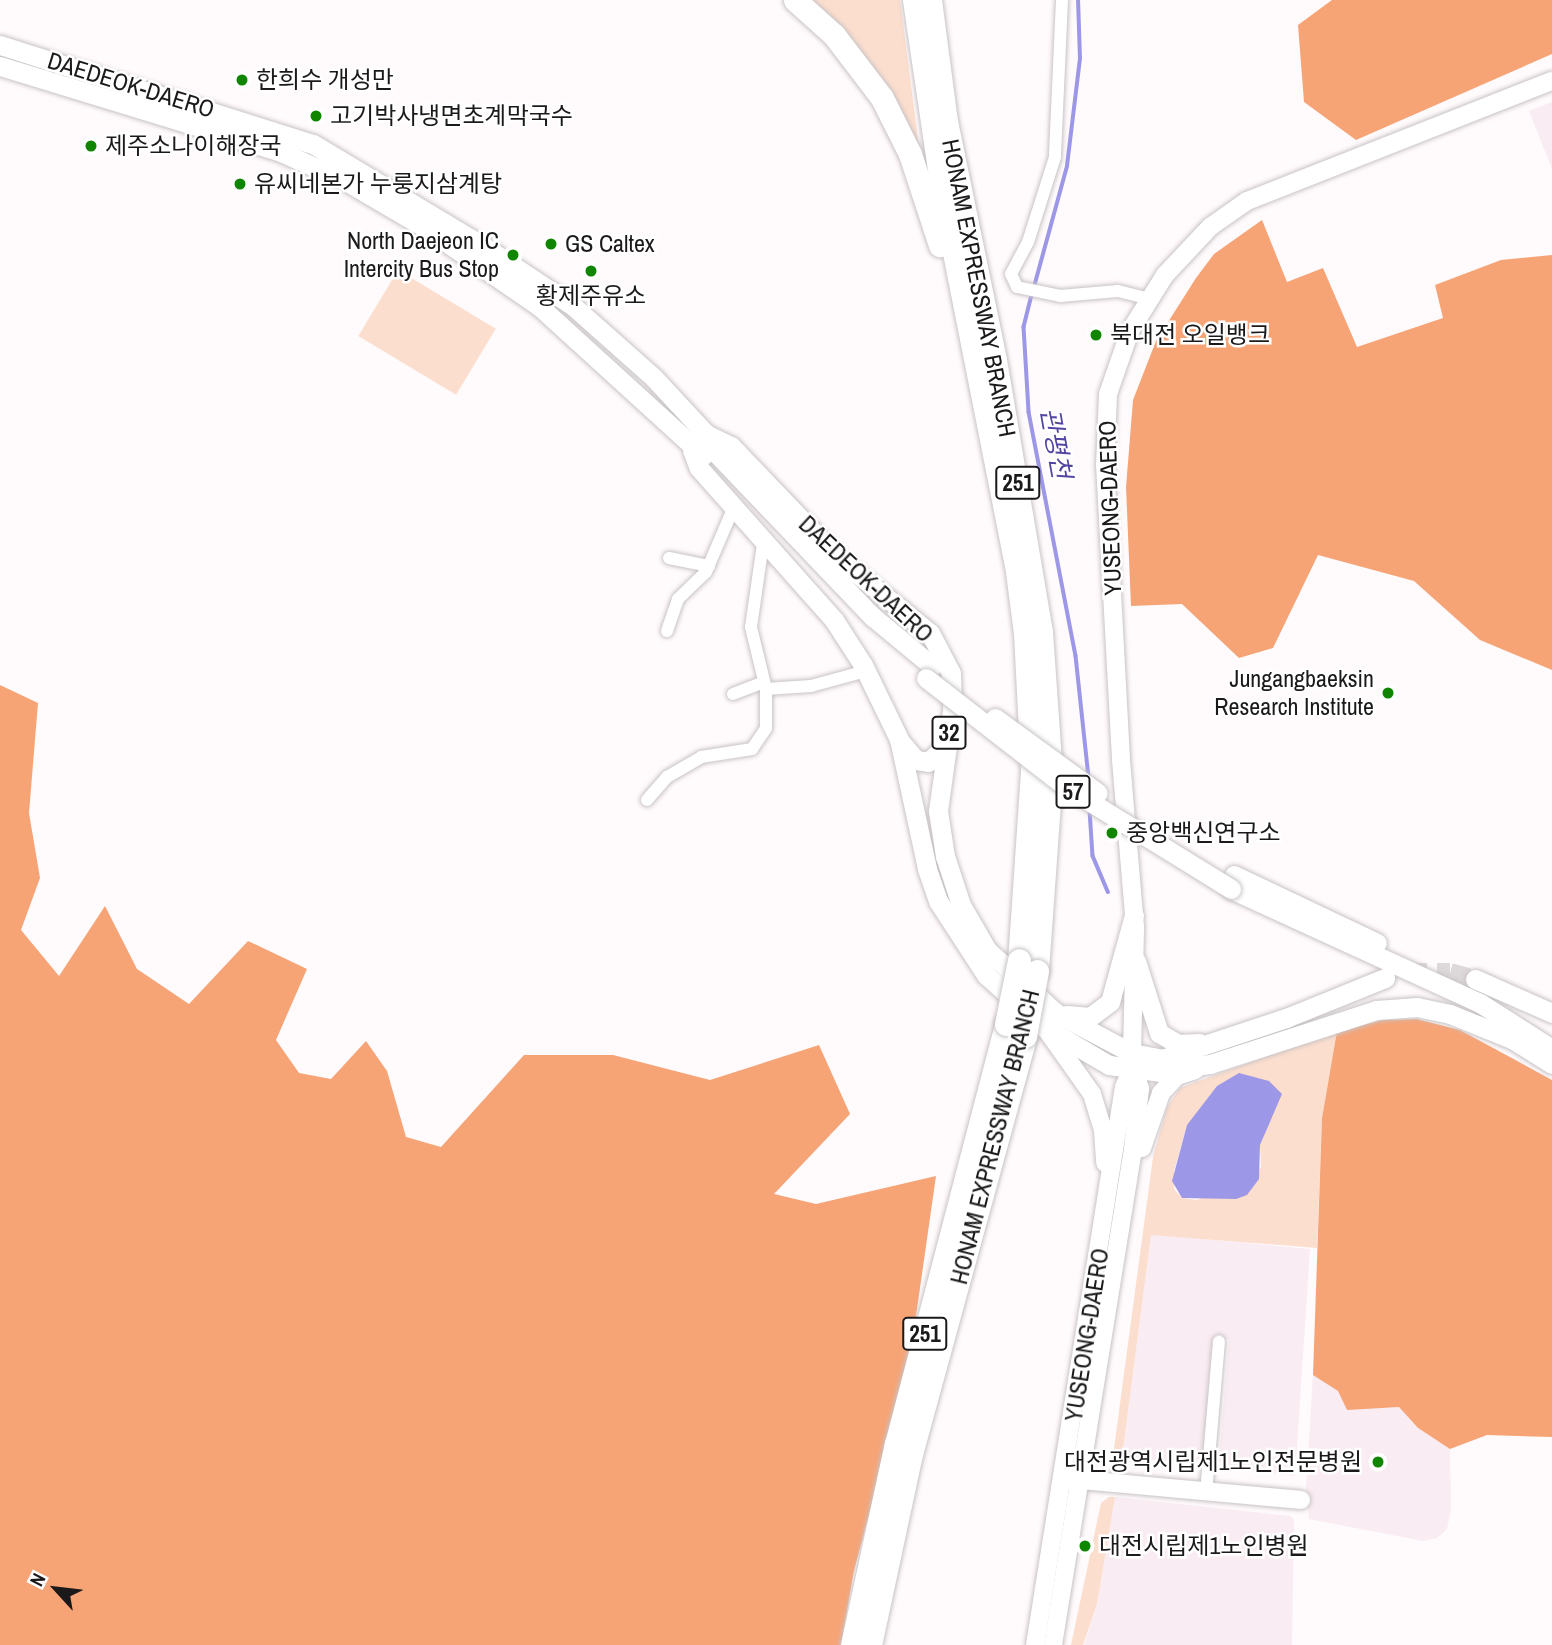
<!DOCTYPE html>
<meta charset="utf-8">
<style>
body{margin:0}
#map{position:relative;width:1552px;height:1645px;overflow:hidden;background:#fffafc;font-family:"Archivo Narrow","Noto Sans KR",sans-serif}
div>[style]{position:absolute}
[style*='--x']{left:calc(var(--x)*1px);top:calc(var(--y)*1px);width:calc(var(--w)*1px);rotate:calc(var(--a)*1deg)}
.built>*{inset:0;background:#f9ecf2}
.green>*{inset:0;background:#fcdece;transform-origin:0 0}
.forest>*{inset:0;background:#f6a476}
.water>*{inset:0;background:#9c97e6}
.stream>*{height:3.5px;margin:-1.75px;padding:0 1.75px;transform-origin:1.75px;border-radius:1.75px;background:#9c97e6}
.primary-tunnel>*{height:19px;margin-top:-9.5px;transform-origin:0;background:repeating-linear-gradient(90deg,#ddd8da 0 19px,transparent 0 29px)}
.roads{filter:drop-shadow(0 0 2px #c8c3c5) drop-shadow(0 0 2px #c8c3c5)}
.street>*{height:12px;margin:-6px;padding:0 6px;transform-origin:6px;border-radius:6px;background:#fff}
.secondary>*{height:18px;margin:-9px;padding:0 9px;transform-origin:9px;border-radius:9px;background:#fff}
.primary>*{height:19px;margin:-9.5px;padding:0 9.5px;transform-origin:9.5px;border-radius:9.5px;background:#fff}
.highway>*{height:23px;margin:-11.5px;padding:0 11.5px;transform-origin:11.5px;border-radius:11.5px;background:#fff}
.bridges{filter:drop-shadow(0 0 2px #c8c3c5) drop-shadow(0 0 2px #c8c3c5)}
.primary-bridge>*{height:19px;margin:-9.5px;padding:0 9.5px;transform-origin:9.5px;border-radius:9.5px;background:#fff}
.highway-bridge>*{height:23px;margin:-11.5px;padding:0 11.5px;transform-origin:11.5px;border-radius:11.5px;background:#fff}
.dots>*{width:19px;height:19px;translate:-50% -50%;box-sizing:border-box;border:4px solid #fff;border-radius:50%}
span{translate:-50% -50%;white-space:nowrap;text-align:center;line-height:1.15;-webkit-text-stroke:5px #fff;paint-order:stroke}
.shield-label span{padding:2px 5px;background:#fff;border:2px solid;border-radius:5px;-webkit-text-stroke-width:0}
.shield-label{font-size:23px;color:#1b191a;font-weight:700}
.poi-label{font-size:24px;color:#1b191a}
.left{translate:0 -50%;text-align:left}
.right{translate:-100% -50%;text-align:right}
.street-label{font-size:24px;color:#1b191a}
.water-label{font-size:26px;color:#5345a2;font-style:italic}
.north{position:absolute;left:21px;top:1554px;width:70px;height:70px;-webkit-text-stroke:5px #fff;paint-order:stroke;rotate:297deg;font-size:19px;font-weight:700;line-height:28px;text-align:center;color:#1b191a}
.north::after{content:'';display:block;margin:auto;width:24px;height:32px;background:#1b191a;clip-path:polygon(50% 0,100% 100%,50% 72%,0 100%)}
</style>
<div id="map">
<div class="built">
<i style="clip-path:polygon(1552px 102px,1552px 169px,1529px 111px)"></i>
<i style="clip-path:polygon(1151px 1234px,1310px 1249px,1295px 1476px,1229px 1469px,1219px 1460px,1229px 1339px,1221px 1339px,1202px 1457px,1191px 1464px,1122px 1457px)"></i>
<i style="clip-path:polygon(1313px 1375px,1374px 1408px,1399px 1407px,1418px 1428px,1450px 1449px,1451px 1509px,1447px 1529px,1437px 1538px,1423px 1541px,1309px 1519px,1306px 1488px)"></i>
<i style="clip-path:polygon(1115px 1497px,1291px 1516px,1294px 1520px,1292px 1645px,1084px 1645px,1097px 1604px)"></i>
</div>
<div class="green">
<i style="clip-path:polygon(803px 0,900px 0,921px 163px)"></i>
<i style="left:398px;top:270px;width:114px;height:77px;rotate:31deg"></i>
<i style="clip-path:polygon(evenodd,1337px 1031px,1322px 1118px,1317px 1248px,1151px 1235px,1122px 1457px,1113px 1456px,1153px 1157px,1167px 1107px,1180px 1088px,1337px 1031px,1268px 1124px,1260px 1145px,1261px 1168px,1197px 1200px,1182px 1198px,1174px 1189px,1174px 1171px,1187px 1125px,1268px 1124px)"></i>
<i style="clip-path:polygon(1109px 1497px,1115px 1497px,1097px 1604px,1083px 1645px,1071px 1645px,1101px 1503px)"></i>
</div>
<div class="forest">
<i style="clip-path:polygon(1332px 0,1552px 0,1552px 54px,1356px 140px,1304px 102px,1298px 25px)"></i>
<i style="clip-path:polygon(1262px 220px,1287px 282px,1323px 268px,1357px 347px,1443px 318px,1435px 285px,1501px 260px,1552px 255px,1552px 670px,1480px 640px,1414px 581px,1318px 555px,1273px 648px,1239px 658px,1182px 604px,1131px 606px,1126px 487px,1133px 400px,1156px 341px,1196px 278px,1214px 254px)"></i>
<i style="clip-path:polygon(0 685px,38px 703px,29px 813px,40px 878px,21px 930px,59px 976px,105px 906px,137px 969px,189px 1004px,248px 941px,307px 969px,276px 1040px,299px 1073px,331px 1079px,366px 1041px,387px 1071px,406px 1137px,441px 1147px,524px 1055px,613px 1055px,710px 1080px,819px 1045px,850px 1114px,774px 1194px,816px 1204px,936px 1176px,909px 1365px,854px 1571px,841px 1645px,0 1645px)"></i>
<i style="clip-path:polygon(1417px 1019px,1460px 1030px,1552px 1080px,1552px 1437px,1487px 1435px,1450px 1449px,1418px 1428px,1399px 1407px,1347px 1410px,1338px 1391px,1313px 1375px,1322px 1118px,1337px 1031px,1383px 1020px)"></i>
</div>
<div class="water">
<i style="clip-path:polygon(1239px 1073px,1269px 1081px,1282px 1094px,1260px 1145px,1259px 1179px,1247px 1195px,1236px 1199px,1182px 1198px,1172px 1181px,1187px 1125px,1217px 1086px)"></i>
</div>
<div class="stream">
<i style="--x:1034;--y:287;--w:125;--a:-74.7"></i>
<i style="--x:1067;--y:166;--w:108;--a:-83.1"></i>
<i style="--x:1080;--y:59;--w:59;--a:-91.9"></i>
<i style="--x:1032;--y:295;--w:33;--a:104"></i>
<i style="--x:1024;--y:327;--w:85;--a:86.6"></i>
<i style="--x:1029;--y:412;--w:248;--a:79.1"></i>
<i style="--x:1076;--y:656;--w:123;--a:83.9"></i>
<i style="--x:1090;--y:810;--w:46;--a:86.3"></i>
<i style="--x:1093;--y:856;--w:39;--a:67"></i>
</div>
<div class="primary-tunnel">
<i style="--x:1408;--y:972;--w:42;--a:0"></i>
<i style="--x:1450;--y:972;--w:26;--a:16"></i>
</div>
<div class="roads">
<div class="street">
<i style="--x:1062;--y:0;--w:157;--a:92.6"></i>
<i style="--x:1055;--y:157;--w:89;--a:107.6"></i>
<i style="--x:1028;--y:242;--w:36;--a:118"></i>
<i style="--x:1011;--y:274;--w:14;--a:65"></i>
<i style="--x:1017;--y:287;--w:44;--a:11.8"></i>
<i style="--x:1060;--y:296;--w:58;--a:-4.9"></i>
<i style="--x:1118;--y:291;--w:33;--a:14"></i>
<i style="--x:669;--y:558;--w:41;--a:11.3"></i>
<i style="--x:667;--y:631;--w:34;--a:-71"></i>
<i style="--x:678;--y:599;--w:39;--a:-44"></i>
<i style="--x:706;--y:572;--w:69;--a:-66.8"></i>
<i style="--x:766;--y:689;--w:45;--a:-3.8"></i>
<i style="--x:811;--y:686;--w:57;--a:-15.3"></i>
<i style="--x:733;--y:694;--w:33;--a:-21"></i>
<i style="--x:647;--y:800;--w:30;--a:-49"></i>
<i style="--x:667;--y:777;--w:39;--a:-30"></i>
<i style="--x:701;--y:757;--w:52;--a:-8.9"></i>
<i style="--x:752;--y:749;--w:25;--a:-56"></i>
<i style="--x:766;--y:728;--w:39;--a:-90"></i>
<i style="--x:766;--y:689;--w:64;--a:-103.6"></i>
<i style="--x:751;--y:627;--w:84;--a:-81.8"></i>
<i style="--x:1206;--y:1493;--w:152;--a:-85.1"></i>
</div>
<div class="secondary">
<i style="--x:1046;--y:1029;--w:80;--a:54.7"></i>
<i style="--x:1092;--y:1094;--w:39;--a:73"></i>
<i style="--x:1103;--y:1131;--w:32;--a:86"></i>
<i style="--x:1132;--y:1053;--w:126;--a:-88.6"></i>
<i style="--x:1135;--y:927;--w:169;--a:-94.8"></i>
<i style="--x:1121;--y:759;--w:293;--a:-93.1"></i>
<i style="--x:1105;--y:466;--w:72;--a:-87.6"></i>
<i style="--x:1108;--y:394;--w:67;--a:-70.8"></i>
<i style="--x:1130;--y:331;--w:66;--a:-58"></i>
<i style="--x:1165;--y:275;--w:66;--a:-46.8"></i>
<i style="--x:1210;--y:227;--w:45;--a:-35.1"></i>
<i style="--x:1247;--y:201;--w:328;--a:-21.5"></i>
<i style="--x:1142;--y:1148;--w:58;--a:-70.9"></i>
<i style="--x:1161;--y:1093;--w:23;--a:-47"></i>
<i style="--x:1177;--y:1076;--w:19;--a:-18"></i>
<i style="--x:1071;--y:1479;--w:231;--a:5.2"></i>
<i style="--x:1035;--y:1645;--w:565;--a:-80.94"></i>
<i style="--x:1124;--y:1087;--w:22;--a:-66"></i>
<i style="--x:1133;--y:1067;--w:23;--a:72"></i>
<i style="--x:1140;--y:1089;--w:60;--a:96.7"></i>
<i style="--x:1133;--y:1149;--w:502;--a:99.16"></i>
</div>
<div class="primary">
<i style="--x:0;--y:45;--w:328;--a:17.6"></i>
<i style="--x:313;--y:144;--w:198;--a:31"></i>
<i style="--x:483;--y:246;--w:108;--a:33.7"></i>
<i style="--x:573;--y:306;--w:108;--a:41.6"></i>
<i style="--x:654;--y:378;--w:76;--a:47.1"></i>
<i style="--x:706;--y:434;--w:24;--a:60"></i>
<i style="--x:718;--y:455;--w:224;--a:46.3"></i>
<i style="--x:873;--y:617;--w:77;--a:39.7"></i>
<i style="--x:0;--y:66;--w:294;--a:17"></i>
<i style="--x:281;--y:152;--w:69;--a:24"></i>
<i style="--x:344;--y:180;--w:93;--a:30.4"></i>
<i style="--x:424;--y:227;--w:140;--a:34.5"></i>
<i style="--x:539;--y:306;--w:222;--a:42.3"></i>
<i style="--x:706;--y:434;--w:28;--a:26"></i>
<i style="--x:731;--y:446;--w:153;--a:46.3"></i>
<i style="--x:837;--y:557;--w:120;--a:39.3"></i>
<i style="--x:930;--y:633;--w:45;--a:62.3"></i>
<i style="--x:951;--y:673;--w:38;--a:88"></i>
<i style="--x:952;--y:711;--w:101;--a:98"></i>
<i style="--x:938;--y:811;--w:46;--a:81.2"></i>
<i style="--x:945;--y:856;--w:52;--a:71.9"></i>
<i style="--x:961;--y:905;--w:52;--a:60"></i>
<i style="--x:987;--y:950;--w:93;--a:42.4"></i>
<i style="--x:1056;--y:1013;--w:86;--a:27.8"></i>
<i style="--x:1132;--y:1053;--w:31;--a:11"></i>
<i style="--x:1162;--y:1059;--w:131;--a:-18.3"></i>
<i style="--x:1286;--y:1018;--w:107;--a:-22"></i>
<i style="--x:692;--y:450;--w:19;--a:69"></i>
<i style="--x:699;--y:468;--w:203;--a:48.4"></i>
<i style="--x:834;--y:620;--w:54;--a:57.2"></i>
<i style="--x:863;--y:665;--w:82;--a:64.1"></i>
<i style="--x:899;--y:739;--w:133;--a:77.8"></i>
<i style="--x:927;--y:869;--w:34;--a:71"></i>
<i style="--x:938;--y:901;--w:88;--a:57"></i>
<i style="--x:986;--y:975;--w:78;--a:41.9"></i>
<i style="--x:1044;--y:1027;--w:75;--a:30.3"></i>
<i style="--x:1109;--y:1065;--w:51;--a:7.8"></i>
<i style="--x:1160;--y:1072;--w:51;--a:-9.1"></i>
<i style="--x:1210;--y:1064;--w:175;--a:-18"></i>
<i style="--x:1376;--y:1010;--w:41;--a:-4.2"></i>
<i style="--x:1417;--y:1007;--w:34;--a:12"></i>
<i style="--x:1450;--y:1014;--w:67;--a:22"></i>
<i style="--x:1512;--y:1039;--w:47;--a:32"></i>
<i style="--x:899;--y:740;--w:26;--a:50"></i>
<i style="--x:916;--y:760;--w:12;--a:9"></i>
<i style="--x:928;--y:762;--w:25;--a:-42"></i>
<i style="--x:1234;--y:875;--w:158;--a:25.4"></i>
<i style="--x:1231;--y:889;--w:274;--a:24.6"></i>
<i style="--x:1480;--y:1003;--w:85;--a:32.6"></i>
<i style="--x:1136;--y:961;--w:76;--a:72.3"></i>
<i style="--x:1159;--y:1033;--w:22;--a:30"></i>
<i style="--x:1178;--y:1044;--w:21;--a:-3"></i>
<i style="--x:1475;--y:979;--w:84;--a:23.8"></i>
<i style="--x:1067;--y:1015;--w:23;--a:5"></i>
<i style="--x:1090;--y:1017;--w:25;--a:-37"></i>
<i style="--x:1110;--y:1002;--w:90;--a:-74.6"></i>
</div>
<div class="highway">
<i style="--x:795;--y:0;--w:52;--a:41.9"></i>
<i style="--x:834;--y:35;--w:79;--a:52.7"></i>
<i style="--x:882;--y:98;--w:63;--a:63.4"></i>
<i style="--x:910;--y:154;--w:96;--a:71.8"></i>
<i style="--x:914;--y:0;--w:199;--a:81.6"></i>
<i style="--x:943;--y:197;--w:374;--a:78.8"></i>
<i style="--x:1016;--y:564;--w:70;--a:82.6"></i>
<i style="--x:1025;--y:633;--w:138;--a:87.1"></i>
<i style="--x:1032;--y:771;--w:189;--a:93.9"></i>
<i style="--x:930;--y:0;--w:122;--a:82.5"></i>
<i style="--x:946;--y:121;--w:244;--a:78.4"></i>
<i style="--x:995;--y:360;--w:276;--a:80.4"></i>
<i style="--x:1041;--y:632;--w:143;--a:86"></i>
<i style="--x:1051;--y:775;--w:196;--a:94.1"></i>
<i style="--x:852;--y:1645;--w:206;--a:-77.7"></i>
<i style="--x:896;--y:1444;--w:434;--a:-75.3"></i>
<i style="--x:870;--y:1645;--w:195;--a:-77.9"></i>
<i style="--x:911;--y:1454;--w:433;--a:-74.7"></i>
</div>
</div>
<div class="bridges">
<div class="primary-bridge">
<i style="--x:926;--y:678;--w:177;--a:37.9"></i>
<i style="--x:1066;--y:787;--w:194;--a:31.7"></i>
<i style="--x:995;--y:718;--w:127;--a:36.1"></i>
</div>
<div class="highway-bridge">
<i style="--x:1006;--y:1024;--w:65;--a:-78.5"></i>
<i style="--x:1025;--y:1036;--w:66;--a:-79.5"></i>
</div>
</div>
<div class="dots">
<i style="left:242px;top:80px;background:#108500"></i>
<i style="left:316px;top:116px;background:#108500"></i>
<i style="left:91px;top:146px;background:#108500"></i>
<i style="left:240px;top:184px;background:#108500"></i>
<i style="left:551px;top:244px;background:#108500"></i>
<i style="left:513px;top:255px;background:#108500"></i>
<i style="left:591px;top:271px;background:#108500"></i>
<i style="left:1096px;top:335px;background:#108500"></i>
<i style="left:1388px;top:693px;background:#108500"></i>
<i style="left:1112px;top:833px;background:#108500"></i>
<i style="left:1378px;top:1462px;background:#108500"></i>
<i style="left:1085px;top:1546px;background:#108500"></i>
</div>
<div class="shield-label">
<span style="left:1018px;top:483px">251</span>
<span style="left:949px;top:733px">32</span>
<span style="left:1073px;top:792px">57</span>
<span style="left:925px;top:1334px">251</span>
</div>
<div class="poi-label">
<span class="left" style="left:256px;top:80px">한희수 개성만</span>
<span class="left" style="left:330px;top:116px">고기박사냉면초계막국수</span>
<span class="left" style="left:105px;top:146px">제주소나이해장국</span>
<span class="left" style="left:254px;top:184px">유씨네본가 누룽지삼계탕</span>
<span class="right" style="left:499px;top:255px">North Daejeon IC<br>Intercity Bus Stop</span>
<span class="left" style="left:565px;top:244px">GS Caltex</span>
<span style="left:591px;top:296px">황제주유소</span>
<span class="left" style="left:1110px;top:335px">북대전 오일뱅크</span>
<span class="right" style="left:1374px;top:693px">Jungangbaeksin<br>Research Institute</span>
<span class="left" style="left:1126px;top:833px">중앙백신연구소</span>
<span class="right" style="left:1362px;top:1462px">대전광역시립제1노인전문병원</span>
<span class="left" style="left:1099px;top:1546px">대전시립제1노인병원</span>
</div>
<div class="street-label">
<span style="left:131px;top:85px;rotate:17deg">DAEDEOK-DAERO</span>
<span style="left:979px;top:288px;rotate:79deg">HONAM EXPRESSWAY BRANCH</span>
<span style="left:1110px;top:508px;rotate:-92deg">YUSEONG-DAERO</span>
<span style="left:866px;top:579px;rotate:43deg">DAEDEOK-DAERO</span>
<span style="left:995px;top:1137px;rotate:-76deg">HONAM EXPRESSWAY BRANCH</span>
<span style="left:1087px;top:1335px;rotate:-81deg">YUSEONG-DAERO</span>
</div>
<div class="water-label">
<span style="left:1056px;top:443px;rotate:80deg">관평천</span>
</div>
<div class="north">N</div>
</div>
